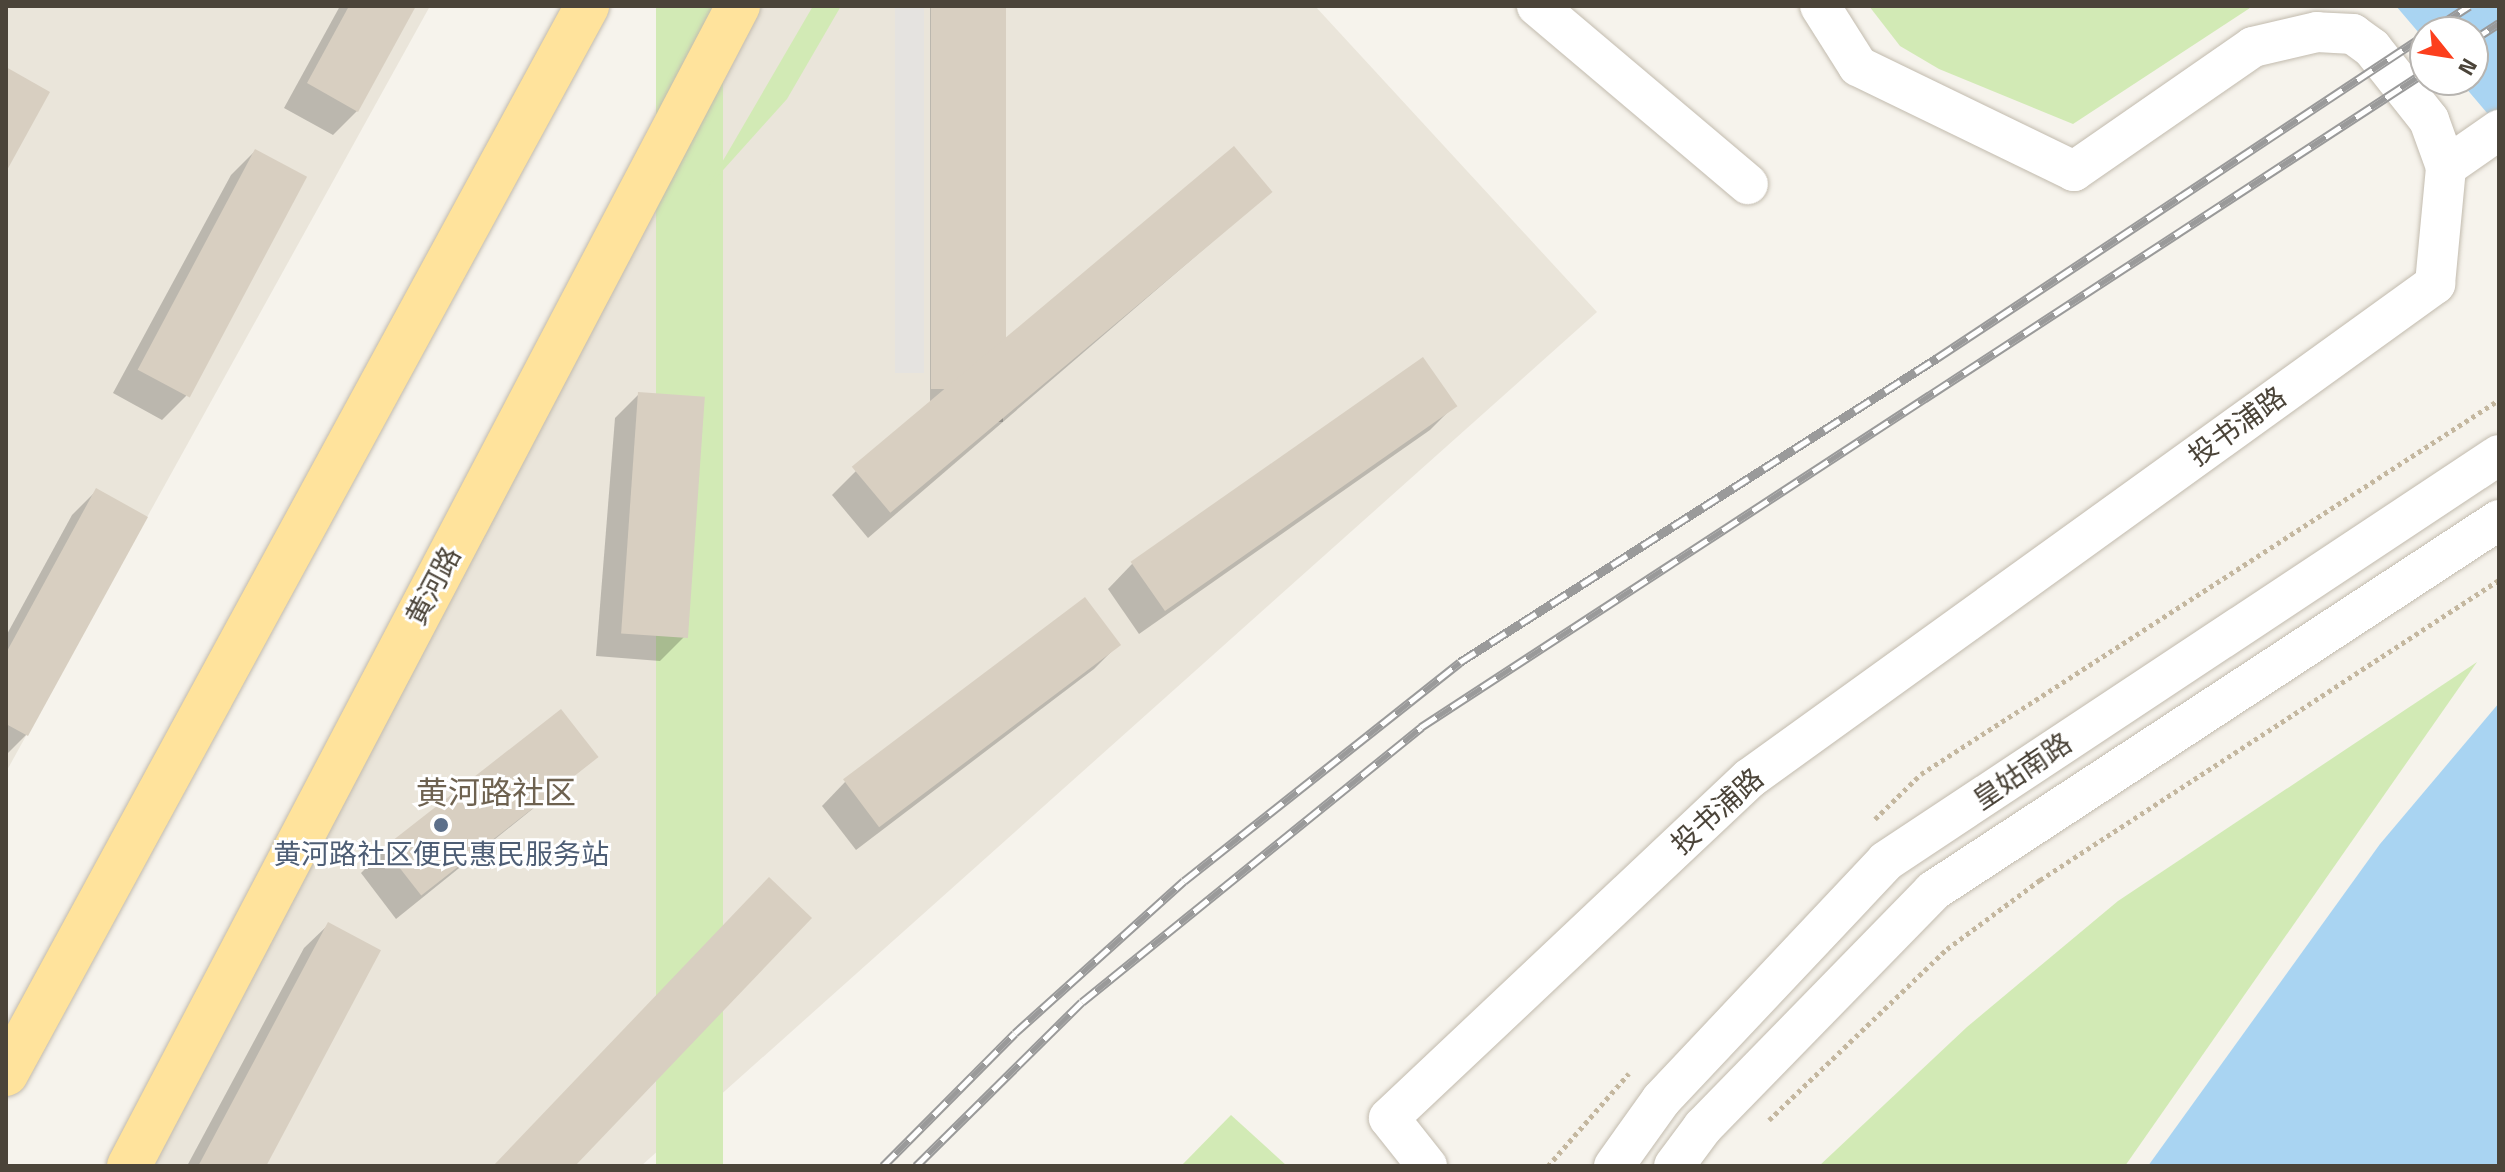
<!DOCTYPE html>
<meta charset="utf-8">
<style>
body{margin:0}
#map{position:relative;width:2505px;height:1172px;overflow:hidden;background:#f6f3ec;font-family:"Titillium Web","Noto Sans SC",sans-serif}
div>[style]{position:absolute}
[style*='--x']{left:calc(var(--x)*1px);top:calc(var(--y)*1px);width:calc(var(--w)*1px);rotate:calc(var(--a)*1deg)}
.residential>*{inset:0;background:#eae5da}
.green>*{inset:0;background:#d2eab5;transform-origin:0 0}
.parking>*{inset:0;background:#e5e3e0;transform-origin:0 0}
.water>*{inset:0;background:#a9d4f2}
.shadow>*{inset:0;background:#0003;transform-origin:0 0}
.building>*{inset:0;background:#d8cfc1;transform-origin:0 0}
.path>*{height:5px;margin-top:-2.5px;transform-origin:0;background:repeating-linear-gradient(90deg,#c4b79f 0 4px,transparent 0 8px)}
.roads{filter:drop-shadow(0 0 2px #c2bbae) drop-shadow(0 0 2px #c2bbae)}
.minor>*{height:40px;margin:-20px;padding:0 20px;transform-origin:20px;border-radius:20px;background:#fff}
.major>*{height:44px;margin:-22px;padding:0 22px;transform-origin:22px;border-radius:22px;background:#ffe39c}
.rail>*{height:9px;margin-top:-4.5px;transform-origin:0;background:repeating-linear-gradient(90deg,#fff 0 18px,#9a9a9a 0 36px);box-sizing:border-box;border-block:2px solid #9a9a9a}
.dots>*{width:22px;height:22px;translate:-50% -50%;box-sizing:border-box;border:4px solid #fff;border-radius:50%}
span{translate:-50% -50%;white-space:nowrap;text-align:center;line-height:1.15;-webkit-text-stroke:6px #fff;paint-order:stroke}
.street-label{font-size:28px;color:#4b4439}
.service-label{font-size:28px;color:#4e5e75}
.quarter-label{font-size:32px;color:#6e6250}
.frame{position:absolute;inset:0;border:8px solid #4b4439;pointer-events:none}
.north{position:absolute;left:2409px;top:16px;width:80px;height:80px;box-sizing:border-box;background:#fff;border:2px solid #b7b4b0;border-radius:50%;rotate:120deg;font-size:22px;font-weight:700;line-height:32px;text-align:center;color:#4b4439}
.north::after{content:'';display:block;margin:auto;width:28px;height:36px;background:#fc3f1d;clip-path:polygon(50% 0,100% 100%,50% 72%,0 100%)}
</style>
<div id="map">
<div class="residential">
<i style="clip-path:polygon(6px 6px,430px 6px,6px 772px)"></i>
<i style="clip-path:polygon(762px 6px,1315px 6px,1597px 312px,641px 1166px,154px 1166px)"></i>
</div>
<div class="green">
<i style="left:656px;top:6px;width:67px;height:1312px"></i>
<i style="clip-path:polygon(813px 6px,841px 6px,787px 99px,707px 188px)"></i>
<i style="clip-path:polygon(1869px 6px,2253px 6px,2073px 124px,1939px 69px,1900px 46px)"></i>
<i style="clip-path:polygon(2477px 662px,2125px 1166px,1819px 1166px,1967px 1027px,2118px 901px)"></i>
<i style="clip-path:polygon(1231px 1115px,1287px 1166px,1181px 1166px)"></i>
</div>
<div class="parking">
<i style="left:895px;top:6px;width:29px;height:367px"></i>
</div>
<div class="water">
<i style="clip-path:polygon(2396px 6px,2499px 6px,2499px 127px,2459px 80px,2473px 80px,2473px 32px,2425px 32px,2425px 40px)"></i>
<i style="clip-path:polygon(2499px 703px,2499px 1166px,2148px 1166px,2380px 844px)"></i>
</div>
<div class="shadow">
<i style="clip-path:polygon(340px 6px,414px 6px,357px 111px,333px 135px,284px 108px)"></i>
<i style="left:930px;top:6px;width:73px;height:416px"></i>
<i style="clip-path:polygon(255px 151px,186px 396px,162px 420px,113px 393px,231px 175px)"></i>
<i style="clip-path:polygon(1270px 192px,868px 538px,832px 495px,856px 471px)"></i>
<i style="clip-path:polygon(639px 394px,684px 637px,660px 661px,596px 656px,615px 418px)"></i>
<i style="clip-path:polygon(1455px 405px,1430px 430px,1139px 634px,1108px 589px,1132px 564px)"></i>
<i style="clip-path:polygon(96px 491px,26px 735px,6px 755px,6px 636px,72px 515px)"></i>
<i style="clip-path:polygon(1118px 645px,1094px 669px,856px 850px,822px 806px,846px 781px)"></i>
<i style="clip-path:polygon(597px 757px,396px 919px,361px 873px,385px 849px)"></i>
<i style="clip-path:polygon(329px 924px,261px 1166px,187px 1166px,304px 948px)"></i>
</div>
<div class="building">
<i style="clip-path:polygon(349px 6px,416px 6px,358px 112px,307px 83px)"></i>
<i style="left:931px;top:6px;width:75px;height:383px"></i>
<i style="clip-path:polygon(6px 67px,50px 92px,6px 172px)"></i>
<i style="left:1234px;top:146px;width:60px;height:499px;rotate:50deg"></i>
<i style="left:255px;top:149px;width:59px;height:250px;rotate:28deg"></i>
<i style="left:1423px;top:357px;width:60px;height:357px;rotate:55deg"></i>
<i style="left:638px;top:392px;width:67px;height:242px;rotate:4deg"></i>
<i style="clip-path:polygon(96px 488px,148px 517px,28px 736px,6px 724px,6px 653px)"></i>
<i style="left:1085px;top:597px;width:60px;height:303px;rotate:53deg"></i>
<i style="left:561px;top:709px;width:61px;height:225px;rotate:52deg"></i>
<i style="clip-path:polygon(769px 877px,812px 918px,575px 1166px,493px 1166px)"></i>
<i style="left:328px;top:922px;width:60px;height:277px;rotate:28deg"></i>
</div>
<div class="path">
<i style="--x:1875;--y:819;--w:64;--a:-44.4"></i>
<i style="--x:1921;--y:774;--w:688;--a:-32.91"></i>
<i style="--x:1769;--y:1120;--w:247;--a:-43.9"></i>
<i style="--x:1947;--y:949;--w:116;--a:-36.6"></i>
<i style="--x:2040;--y:880;--w:548;--a:-33.17"></i>
<i style="--x:1548;--y:1166;--w:123;--a:-48.9"></i>
</div>
<div class="roads">
<div class="minor">
<i style="--x:1537;--y:6;--w:276;--a:40.2"></i>
<i style="--x:2446;--y:167;--w:65;--a:-34.9"></i>
<i style="--x:1427;--y:1166;--w:61;--a:-128.4"></i>
<i style="--x:1389;--y:1118;--w:496;--a:-43.3"></i>
<i style="--x:1750;--y:778;--w:845;--a:-35.8"></i>
<i style="--x:2435;--y:284;--w:118;--a:-84.6"></i>
<i style="--x:2446;--y:167;--w:50;--a:-109.9"></i>
<i style="--x:2429;--y:120;--w:92;--a:-128.4"></i>
<i style="--x:2372;--y:48;--w:24;--a:-144"></i>
<i style="--x:2353;--y:34;--w:36;--a:-177"></i>
<i style="--x:2317;--y:32;--w:66;--a:166.8"></i>
<i style="--x:2253;--y:47;--w:218;--a:145.3"></i>
<i style="--x:2074;--y:171;--w:240;--a:-154.1"></i>
<i style="--x:1858;--y:66;--w:71;--a:-122.3"></i>
<i style="--x:1614;--y:1166;--w:81;--a:-54.5"></i>
<i style="--x:1661;--y:1100;--w:328;--a:-46.7"></i>
<i style="--x:1886;--y:861;--w:735;--a:-33.52"></i>
<i style="--x:1674;--y:1166;--w:49;--a:-53.4"></i>
<i style="--x:1703;--y:1127;--w:330;--a:-45.7"></i>
<i style="--x:1933;--y:891;--w:677;--a:-33.24"></i>
</div>
<div class="major">
<i style="--x:6;--y:1074;--w:1216;--a:-61.45"></i>
<i style="--x:129;--y:1166;--w:1310;--a:-62.3"></i>
</div>
</div>
<div class="rail">
<i style="--x:2429;--y:32;--w:48;--a:-33"></i>
<i style="--x:2473;--y:40;--w:31;--a:-33"></i>
<i style="--x:883;--y:1166;--w:187;--a:-45.2"></i>
<i style="--x:1015;--y:1033;--w:227;--a:-42"></i>
<i style="--x:1184;--y:881;--w:352;--a:-38.4"></i>
<i style="--x:1460;--y:662;--w:566;--a:-32.51"></i>
<i style="--x:1937;--y:358;--w:585;--a:-33.5"></i>
<i style="--x:916;--y:1166;--w:233;--a:-44.7"></i>
<i style="--x:1082;--y:1002;--w:437;--a:-39"></i>
<i style="--x:1421;--y:727;--w:1199;--a:-33.12"></i>
</div>
<div class="dots">
<i style="left:441px;top:825px;background:#5c6f8a"></i>
</div>
<div class="street-label">
<span style="left:2237px;top:426px;rotate:-36deg">投书浦路</span>
<span style="left:433px;top:586px;rotate:-62deg">黄河路</span>
<span style="left:2022px;top:771px;rotate:-34deg">皇姑南路</span>
<span style="left:1717px;top:811px;rotate:-42deg">投书浦路</span>
</div>
<div class="service-label">
<span style="left:441px;top:854px">黄河路社区便民惠民服务站</span>
</div>
<div class="quarter-label">
<span style="left:496px;top:792px">黄河路社区</span>
</div>
<div class="frame"></div>
<div class="north">N</div>
</div>
